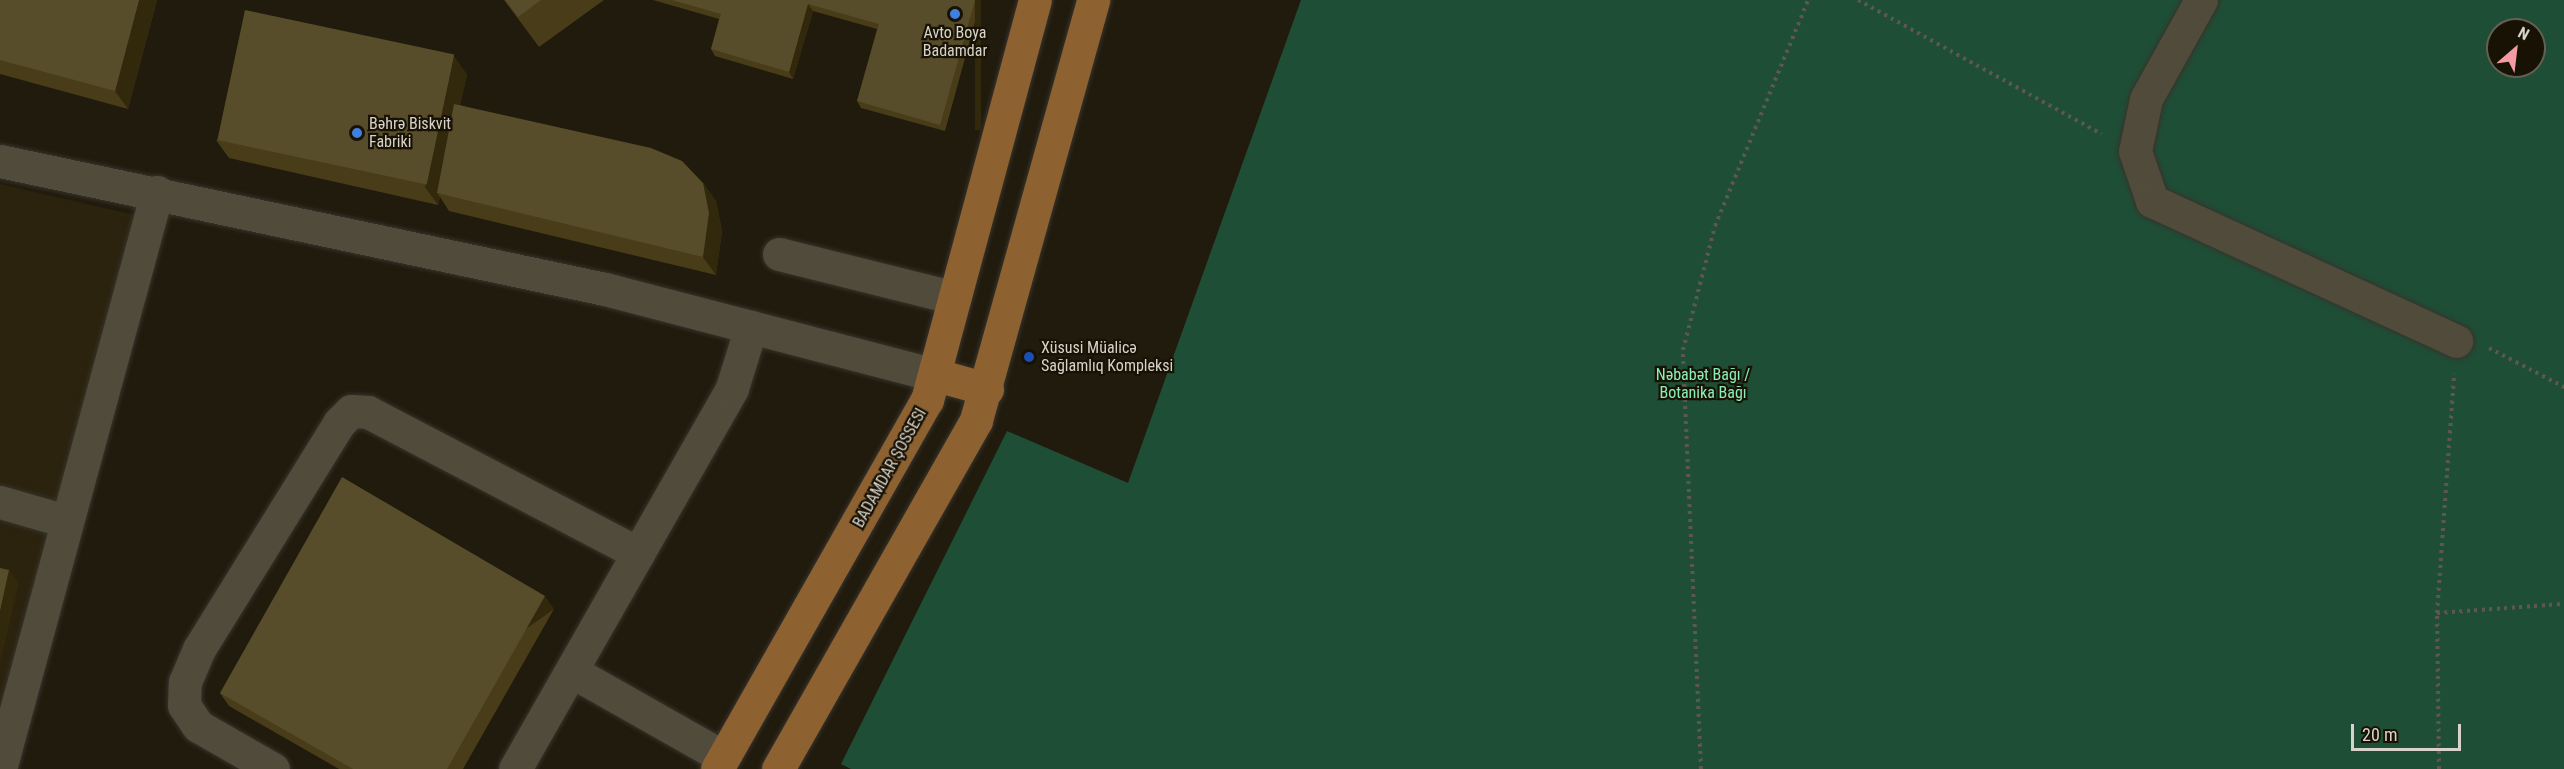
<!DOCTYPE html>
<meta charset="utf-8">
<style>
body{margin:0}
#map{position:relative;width:2564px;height:769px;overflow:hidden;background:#211b0d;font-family:"Roboto Condensed",sans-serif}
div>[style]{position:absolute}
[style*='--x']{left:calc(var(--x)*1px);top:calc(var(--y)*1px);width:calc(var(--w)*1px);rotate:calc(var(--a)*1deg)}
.built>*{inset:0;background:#2b230e}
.green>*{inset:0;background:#1f4e36}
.path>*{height:4px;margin-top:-2px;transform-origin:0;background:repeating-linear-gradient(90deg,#5d584b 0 3px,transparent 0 7.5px)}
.roads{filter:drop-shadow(0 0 2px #37332c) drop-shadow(0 0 2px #37332c)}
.minor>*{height:33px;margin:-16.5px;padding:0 16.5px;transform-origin:16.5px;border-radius:16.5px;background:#514b3b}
.major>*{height:33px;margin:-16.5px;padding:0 16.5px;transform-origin:16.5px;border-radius:16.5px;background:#8e6131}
.wall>*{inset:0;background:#493c18}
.shaded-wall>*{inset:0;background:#32280c;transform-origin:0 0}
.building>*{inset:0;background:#584d2b;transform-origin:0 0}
.dots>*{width:16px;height:16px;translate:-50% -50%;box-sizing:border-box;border:3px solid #181205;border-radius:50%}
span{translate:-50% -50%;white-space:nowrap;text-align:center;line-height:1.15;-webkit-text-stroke:4.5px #181205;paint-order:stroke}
.poi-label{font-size:16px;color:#d7d3ca}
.left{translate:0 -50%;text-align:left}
.park-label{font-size:16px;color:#89efb9}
.street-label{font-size:16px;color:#d7d3ca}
.north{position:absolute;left:2486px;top:18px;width:60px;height:60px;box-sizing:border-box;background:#181205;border:2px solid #645f54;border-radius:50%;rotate:28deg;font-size:16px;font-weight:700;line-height:24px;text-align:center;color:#d7d3ca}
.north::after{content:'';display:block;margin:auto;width:21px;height:27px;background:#f49aa4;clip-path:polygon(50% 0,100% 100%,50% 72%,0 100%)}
.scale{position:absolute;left:2351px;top:724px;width:110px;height:27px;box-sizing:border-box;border:3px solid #d7d3ca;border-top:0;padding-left:8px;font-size:18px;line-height:21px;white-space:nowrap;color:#d7d3ca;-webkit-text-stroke:4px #181205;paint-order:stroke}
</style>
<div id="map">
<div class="built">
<i style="clip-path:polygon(0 184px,166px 222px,15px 769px,0 769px)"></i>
</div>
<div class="green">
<i style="clip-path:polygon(evenodd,1301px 0,2564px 0,2564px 769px,851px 769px,841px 764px,1007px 431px,1128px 483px,1301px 0,2498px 30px,2534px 30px,2534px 66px,2498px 66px,2498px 30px)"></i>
</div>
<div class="path">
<i style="--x:1858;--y:0;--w:278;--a:28.8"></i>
<i style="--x:2489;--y:348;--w:85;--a:27.5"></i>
<i style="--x:2437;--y:613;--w:240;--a:-85.9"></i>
<i style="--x:1701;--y:769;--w:419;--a:-92.5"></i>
<i style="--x:1683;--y:350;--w:128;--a:-75.5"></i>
<i style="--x:1715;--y:226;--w:244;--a:-67.6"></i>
<i style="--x:2439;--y:769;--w:156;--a:-90.7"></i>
<i style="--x:2437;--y:613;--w:127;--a:-4.1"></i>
</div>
<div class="roads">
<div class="minor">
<i style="--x:2201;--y:0;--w:113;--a:119.1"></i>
<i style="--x:2146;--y:99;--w:53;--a:101.9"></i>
<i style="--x:2135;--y:151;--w:53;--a:71.2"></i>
<i style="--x:2152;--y:201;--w:335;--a:24.7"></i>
<i style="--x:0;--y:161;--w:618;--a:11.95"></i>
<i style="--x:605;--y:289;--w:342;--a:14.6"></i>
<i style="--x:779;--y:254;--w:181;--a:14"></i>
<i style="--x:0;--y:502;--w:69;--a:16.1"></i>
<i style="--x:573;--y:672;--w:172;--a:29.5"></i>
<i style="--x:0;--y:769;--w:598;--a:-74.78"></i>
<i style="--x:273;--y:769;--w:86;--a:-150.2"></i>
<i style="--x:198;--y:726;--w:25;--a:-124"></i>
<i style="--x:184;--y:705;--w:23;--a:-88"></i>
<i style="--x:185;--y:682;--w:36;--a:-67"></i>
<i style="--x:199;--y:649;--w:266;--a:-58.2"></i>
<i style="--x:339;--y:423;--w:17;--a:-45"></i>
<i style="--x:351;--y:411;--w:17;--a:3"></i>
<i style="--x:368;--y:412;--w:305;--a:27.6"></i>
<i style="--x:515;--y:769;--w:438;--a:-60.3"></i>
<i style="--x:732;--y:388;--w:64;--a:-72.7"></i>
</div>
<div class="major">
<i style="--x:936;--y:375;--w:53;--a:15.4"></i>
<i style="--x:717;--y:769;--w:425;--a:-60.4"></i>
<i style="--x:927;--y:400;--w:414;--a:-74.9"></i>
<i style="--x:778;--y:769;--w:401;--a:-60.4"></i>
<i style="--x:976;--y:420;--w:436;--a:-74.4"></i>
</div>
</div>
<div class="wall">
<i style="clip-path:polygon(0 0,157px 0,128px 109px,0 74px)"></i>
<i style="clip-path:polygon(504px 0,604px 0,539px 47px)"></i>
<i style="clip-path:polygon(653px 0,981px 0,945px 131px,861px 108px,857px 101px,877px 29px,813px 11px,793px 79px,715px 56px,711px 49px,719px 19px)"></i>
<i style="clip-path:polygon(467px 74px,460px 105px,703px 183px,716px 201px,722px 231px,716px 275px,449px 211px,440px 197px,438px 205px,229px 158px,216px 140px)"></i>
<i style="clip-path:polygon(554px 609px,463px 769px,339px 769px,229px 706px,220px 693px)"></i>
</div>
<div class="shaded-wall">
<i style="clip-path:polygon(139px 0,157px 0,128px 109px,115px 91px)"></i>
<i style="left:975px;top:0;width:6px;height:130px"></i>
<i style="clip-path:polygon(808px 4px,813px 11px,793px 79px,789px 72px)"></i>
<i style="clip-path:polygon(454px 56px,467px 74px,440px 194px,437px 193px,440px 197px,438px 205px,425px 187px)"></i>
<i style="clip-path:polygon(703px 183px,716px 201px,722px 231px,716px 275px,703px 257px)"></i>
<i style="clip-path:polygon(9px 570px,19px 583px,0 663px,0 611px)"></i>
<i style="left:545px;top:596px;width:16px;height:199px;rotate:55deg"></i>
</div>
<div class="building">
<i style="clip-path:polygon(0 0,139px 0,115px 91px,0 60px)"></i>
<i style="clip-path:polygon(505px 0,541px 0,518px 17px)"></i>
<i style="clip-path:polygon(672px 0,975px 0,940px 125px,857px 101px,879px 24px,808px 4px,789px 72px,711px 49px,721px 14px)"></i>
<i style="left:245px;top:10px;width:214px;height:133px;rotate:12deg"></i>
<i style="clip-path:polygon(454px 104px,651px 148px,682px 161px,703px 183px,709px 213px,703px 257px,437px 193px)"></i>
<i style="clip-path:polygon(342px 477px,545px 596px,447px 769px,353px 769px,220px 693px)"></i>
<i style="clip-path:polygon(0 568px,9px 570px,0 611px)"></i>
</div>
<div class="dots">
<i style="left:955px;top:14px;background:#3f7fe0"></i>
<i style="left:357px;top:133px;background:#3f7fe0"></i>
<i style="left:1029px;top:357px;background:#1a4fb4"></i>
</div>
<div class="poi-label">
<span style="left:955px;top:42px">Avto Boya<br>Badamdar</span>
<span class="left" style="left:369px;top:133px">Bəhrə Biskvit<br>Fabriki</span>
<span class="left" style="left:1041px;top:357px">Xüsusi Müalicə<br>Sağlamlıq Kompleksi</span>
</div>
<div class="park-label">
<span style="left:1703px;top:384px">Nəbabət Bağı /<br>Botanika Bağı</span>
</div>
<div class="street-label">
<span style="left:890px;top:468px;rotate:-61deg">BADAMDAR ŞOSSESI</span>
</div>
<div class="north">N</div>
<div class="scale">20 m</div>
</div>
